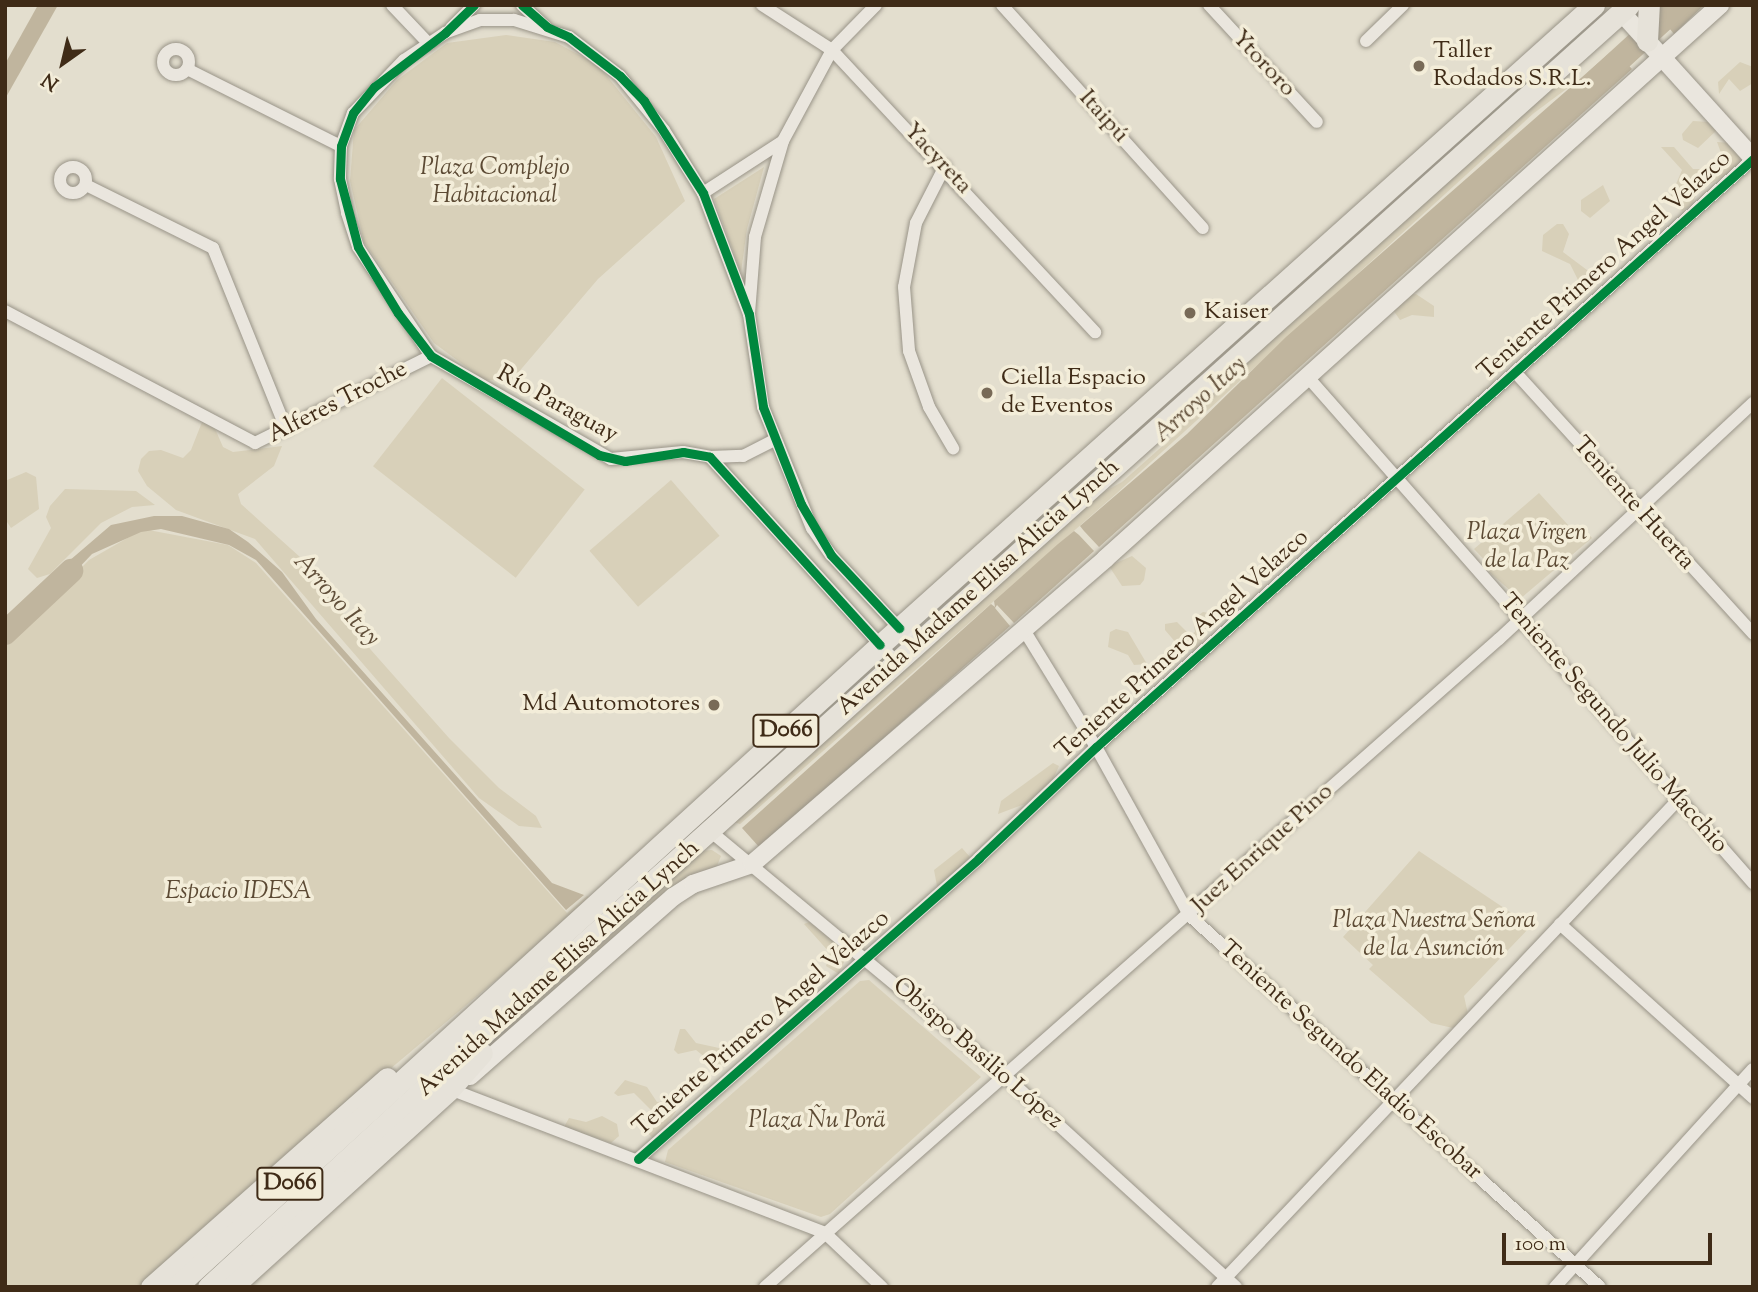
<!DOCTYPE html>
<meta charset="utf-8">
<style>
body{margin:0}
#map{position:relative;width:1758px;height:1292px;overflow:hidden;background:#e3dece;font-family:"Sorts Mill Goudy",serif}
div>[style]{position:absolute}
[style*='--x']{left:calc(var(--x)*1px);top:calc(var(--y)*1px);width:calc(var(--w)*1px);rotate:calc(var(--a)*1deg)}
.green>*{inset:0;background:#d8d0b9;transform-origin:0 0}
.water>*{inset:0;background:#c0b59e}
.river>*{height:24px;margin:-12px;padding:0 12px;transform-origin:12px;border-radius:12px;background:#c0b59e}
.roads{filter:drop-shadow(0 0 2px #999488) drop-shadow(0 0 2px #999488)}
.minor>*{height:12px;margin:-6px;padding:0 6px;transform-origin:6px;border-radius:6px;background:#eae6de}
.minor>.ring{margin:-6px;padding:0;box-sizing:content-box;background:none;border:12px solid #eae6de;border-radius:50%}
.secondary>*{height:18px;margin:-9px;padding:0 9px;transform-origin:9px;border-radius:9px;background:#eae6de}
.trunk>*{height:21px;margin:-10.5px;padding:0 10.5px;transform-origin:10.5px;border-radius:10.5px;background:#e6e2d9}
.cycleway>*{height:9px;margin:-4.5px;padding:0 4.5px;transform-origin:4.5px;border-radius:4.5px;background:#00873e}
.dots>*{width:19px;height:19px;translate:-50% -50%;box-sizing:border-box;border:4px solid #f3edd9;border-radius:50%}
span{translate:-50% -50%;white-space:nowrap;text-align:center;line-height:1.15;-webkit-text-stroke:7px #f3edd9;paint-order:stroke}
.shield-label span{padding:2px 5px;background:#f3edd9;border:2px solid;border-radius:5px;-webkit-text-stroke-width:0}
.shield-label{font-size:23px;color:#3f2b17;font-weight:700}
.poi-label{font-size:24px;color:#3f2b17}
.left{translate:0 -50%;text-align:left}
.right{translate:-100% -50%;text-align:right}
.street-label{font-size:24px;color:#3f2b17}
.park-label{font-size:24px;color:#5c4a34;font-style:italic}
.water-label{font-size:26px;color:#614f3a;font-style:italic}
.frame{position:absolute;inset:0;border:7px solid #3f2b17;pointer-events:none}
.north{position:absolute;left:28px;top:28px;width:70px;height:70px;-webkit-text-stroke:5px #f3edd9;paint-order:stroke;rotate:214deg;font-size:19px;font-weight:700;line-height:28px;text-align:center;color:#3f2b17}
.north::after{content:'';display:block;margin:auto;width:24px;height:32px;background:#3f2b17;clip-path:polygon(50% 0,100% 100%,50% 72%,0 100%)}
.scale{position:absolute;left:1502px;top:1233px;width:210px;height:32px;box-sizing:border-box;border:4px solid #3f2b17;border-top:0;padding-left:9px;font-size:21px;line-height:24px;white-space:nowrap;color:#3f2b17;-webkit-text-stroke:5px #f3edd9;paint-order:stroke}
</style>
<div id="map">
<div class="green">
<i style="clip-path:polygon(1591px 26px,980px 576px,920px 624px,1511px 90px)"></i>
<i style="clip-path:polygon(506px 35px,555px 42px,598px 65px,656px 137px,685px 201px,598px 279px,511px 381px,484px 380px,434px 343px,364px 242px,350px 181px,354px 130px,397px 80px,447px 43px)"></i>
<i style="clip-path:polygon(1740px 62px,1753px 67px,1753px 83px,1740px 91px,1729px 79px,1719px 94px,1718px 82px)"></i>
<i style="clip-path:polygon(1566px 82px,1569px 87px,1534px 113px,1117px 493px,740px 824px,733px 822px,1093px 498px,1122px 482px,1176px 434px,1188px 413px,1540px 95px)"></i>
<i style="clip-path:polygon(1693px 121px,1709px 122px,1718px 129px,1698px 148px,1683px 140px,1682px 134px)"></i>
<i style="clip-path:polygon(1717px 142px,1732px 143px,1741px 158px,1739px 169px,1698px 190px,1692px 205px,1682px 211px,1670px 198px,1682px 170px,1661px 147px,1674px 147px,1693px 169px,1717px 169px,1724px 161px)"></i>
<i style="clip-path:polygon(764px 167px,747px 229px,741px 272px,714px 199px)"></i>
<i style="clip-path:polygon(1603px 185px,1610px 201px,1590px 218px,1581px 211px,1581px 200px)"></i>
<i style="clip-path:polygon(1557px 224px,1563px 224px,1569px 234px,1563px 252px,1591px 273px,1591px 279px,1578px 280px,1570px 264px,1542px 251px,1543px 235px)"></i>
<i style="clip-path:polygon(1416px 294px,1434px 306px,1434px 317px,1412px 315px,1400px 320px,1393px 310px,1407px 295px)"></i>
<i style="left:442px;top:378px;width:181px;height:112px;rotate:38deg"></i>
<i style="clip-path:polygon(204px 417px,213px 424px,223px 447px,233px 452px,282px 446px,274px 466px,238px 494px,241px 504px,300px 557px,371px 650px,449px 738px,499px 788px,536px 816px,542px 828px,519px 826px,479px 798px,255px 539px,176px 510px,147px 486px,138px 471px,141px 459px,149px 451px,161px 450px,183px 458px,191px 450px)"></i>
<i style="clip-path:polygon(26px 472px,36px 477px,39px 509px,11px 528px,5px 519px,5px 481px)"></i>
<i style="left:671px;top:480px;width:74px;height:108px;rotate:49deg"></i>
<i style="clip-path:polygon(65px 489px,136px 491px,155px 505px,132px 507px,101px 523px,50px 574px,37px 578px,28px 569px,51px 528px,46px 517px,50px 506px)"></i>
<i style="clip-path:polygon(1539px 493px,1579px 537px,1586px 531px,1592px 538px,1520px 599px,1489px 572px,1490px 566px,1474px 549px)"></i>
<i style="clip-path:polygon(143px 529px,228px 545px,256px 563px,567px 913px,587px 896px,592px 900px,341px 1110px,144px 1287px,5px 1287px,5px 644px,89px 560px)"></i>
<i style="clip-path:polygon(1132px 556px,1146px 568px,1144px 580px,1140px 585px,1122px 586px,1109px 566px)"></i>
<i style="clip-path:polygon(1203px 612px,1215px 614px,1218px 625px,1201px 631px,1202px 642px,1195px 651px,1177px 644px,1165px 630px,1165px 624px,1177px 622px,1190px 635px,1195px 632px,1193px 619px)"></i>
<i style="clip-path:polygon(1116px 629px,1128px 632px,1147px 664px,1134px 665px,1128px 655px,1108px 647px,1110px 632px)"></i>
<i style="clip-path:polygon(1053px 763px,1059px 766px,1052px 781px,1025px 804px,998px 814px,1001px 801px)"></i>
<i style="clip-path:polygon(962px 848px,970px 857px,947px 882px,937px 886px,934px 870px)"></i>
<i style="clip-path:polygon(712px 850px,721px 856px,717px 866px,472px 1070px,532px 1001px,701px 851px)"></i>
<i style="clip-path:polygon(1419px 851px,1531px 926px,1464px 996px,1468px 1014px,1453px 1028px,1431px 1023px,1369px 969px,1373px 965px,1343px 937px)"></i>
<i style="clip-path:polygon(809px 922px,849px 950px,839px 974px,826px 966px,830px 953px,804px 924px)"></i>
<i style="clip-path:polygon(869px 980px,981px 1077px,830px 1214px,821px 1217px,665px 1162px,668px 1150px,860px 981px)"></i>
<i style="clip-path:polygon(680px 1029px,685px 1029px,696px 1043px,719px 1048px,726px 1063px,717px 1067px,696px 1050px,678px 1054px,674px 1050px)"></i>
<i style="clip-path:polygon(625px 1080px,647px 1087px,657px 1102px,669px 1101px,676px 1111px,655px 1141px,647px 1132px,653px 1112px,634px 1093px,618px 1096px,614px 1093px)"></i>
<i style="clip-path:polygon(602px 1116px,617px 1124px,619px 1136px,611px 1143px,564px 1127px,569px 1118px,586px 1122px)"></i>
</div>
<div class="water">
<i style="clip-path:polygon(38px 5px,58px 5px,5px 99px,5px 64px)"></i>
<i style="clip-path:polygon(1663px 5px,1704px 5px,1674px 34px,1656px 12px)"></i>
<i style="clip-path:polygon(1614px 49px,1632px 69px,1099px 547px,1084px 531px,1079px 535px,1094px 551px,1014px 623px,997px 605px,995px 608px,1010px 626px,760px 848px,742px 828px,991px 604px,995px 607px,994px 601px,1058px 544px,1074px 531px,1079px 535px,1084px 531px,1080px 526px,1187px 434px,1286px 337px)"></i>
<i style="clip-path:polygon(154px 516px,182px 516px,229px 529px,248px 542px,282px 572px,316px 619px,552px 883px,584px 895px,566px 910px,256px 560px,229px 545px,161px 529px,141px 532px,92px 554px,52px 596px,41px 585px,111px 525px)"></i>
<i style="clip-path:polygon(32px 593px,43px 604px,5px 641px,5px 617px)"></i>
</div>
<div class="river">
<i style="--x:1597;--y:80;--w:111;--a:-42.4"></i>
<i style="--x:5;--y:633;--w:91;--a:-43.2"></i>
</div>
<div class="roads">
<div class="minor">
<i style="--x:392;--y:5;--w:54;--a:46.5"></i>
<i style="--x:522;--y:5;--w:33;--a:43"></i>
<i style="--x:762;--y:5;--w:83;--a:32.7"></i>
<i style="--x:832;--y:50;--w:386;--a:47"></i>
<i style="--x:876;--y:5;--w:63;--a:134.4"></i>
<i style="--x:832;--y:50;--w:103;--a:118.3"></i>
<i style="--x:783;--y:141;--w:100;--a:106.3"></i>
<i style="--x:755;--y:237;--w:77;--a:94.5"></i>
<i style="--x:749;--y:314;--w:94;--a:81.4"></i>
<i style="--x:763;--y:407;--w:131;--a:68"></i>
<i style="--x:812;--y:528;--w:33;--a:55"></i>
<i style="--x:831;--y:555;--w:100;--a:47"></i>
<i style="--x:899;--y:628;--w:24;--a:36"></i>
<i style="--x:1002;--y:5;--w:300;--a:48"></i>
<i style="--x:1209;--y:5;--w:159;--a:47.3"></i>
<i style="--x:451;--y:28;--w:33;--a:-45"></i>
<i style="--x:1366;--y:41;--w:52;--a:-44.2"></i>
<i class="ring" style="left:163px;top:49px;width:14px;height:14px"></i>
<i style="--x:187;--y:69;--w:172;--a:26.6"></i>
<i style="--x:945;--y:166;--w:64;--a:117"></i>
<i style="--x:916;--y:223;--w:65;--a:100.6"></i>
<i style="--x:904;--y:287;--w:64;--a:85.5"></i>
<i style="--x:909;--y:351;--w:59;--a:70.3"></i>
<i style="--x:929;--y:407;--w:48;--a:59.7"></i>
<i class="ring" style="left:60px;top:167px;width:14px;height:14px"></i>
<i style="--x:86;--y:185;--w:142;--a:26.4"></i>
<i style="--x:213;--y:248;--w:195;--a:68"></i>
<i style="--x:703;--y:193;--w:95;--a:-33"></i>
<i style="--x:5;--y:311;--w:283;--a:27.8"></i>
<i style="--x:255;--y:443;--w:196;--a:-26.3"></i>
<i style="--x:749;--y:314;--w:129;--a:-110.8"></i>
<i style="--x:703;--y:193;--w:74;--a:-121.8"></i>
<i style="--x:664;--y:130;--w:70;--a:-129.2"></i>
<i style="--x:620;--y:76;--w:64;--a:-142.6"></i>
<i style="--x:569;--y:37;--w:58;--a:-162.8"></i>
<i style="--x:514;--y:20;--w:34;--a:180"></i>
<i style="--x:480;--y:20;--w:37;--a:160"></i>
<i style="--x:445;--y:33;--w:49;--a:146.6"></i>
<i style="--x:404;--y:60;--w:74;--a:133.9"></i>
<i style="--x:353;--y:113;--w:35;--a:110"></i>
<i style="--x:341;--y:146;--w:33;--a:92"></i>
<i style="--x:340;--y:179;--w:35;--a:78"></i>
<i style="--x:347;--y:213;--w:36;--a:72"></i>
<i style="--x:358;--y:247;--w:131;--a:56.2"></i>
<i style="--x:431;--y:356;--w:207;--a:29.8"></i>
<i style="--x:611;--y:459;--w:72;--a:-5.6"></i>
<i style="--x:683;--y:452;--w:27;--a:10"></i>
<i style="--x:710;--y:457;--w:277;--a:47.8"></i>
<i style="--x:1515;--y:372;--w:354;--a:47.7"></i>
<i style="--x:1306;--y:375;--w:677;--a:48.65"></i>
<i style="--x:710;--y:457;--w:33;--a:-2"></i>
<i style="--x:743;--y:456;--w:35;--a:-27"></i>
<i style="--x:1024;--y:630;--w:137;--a:58.4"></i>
<i style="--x:1096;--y:747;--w:192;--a:61"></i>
<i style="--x:1189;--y:915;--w:554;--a:42.15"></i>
<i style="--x:710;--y:831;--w:383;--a:39.7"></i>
<i style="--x:1005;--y:1076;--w:313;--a:42.4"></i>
<i style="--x:1560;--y:924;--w:260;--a:42"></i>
<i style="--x:450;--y:1089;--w:402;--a:21"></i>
<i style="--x:825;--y:1233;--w:79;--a:43.5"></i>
<i style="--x:638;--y:1159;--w:455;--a:-41.4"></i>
<i style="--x:979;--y:858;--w:161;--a:-43.5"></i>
<i style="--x:1096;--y:747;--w:882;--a:-41.83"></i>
<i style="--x:765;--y:1287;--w:979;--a:-41.44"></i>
<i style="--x:1499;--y:639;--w:347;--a:-42.9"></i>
<i style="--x:1217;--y:1287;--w:671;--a:-46.57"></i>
<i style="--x:1555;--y:1287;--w:294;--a:-47.8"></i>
</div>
<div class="secondary">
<i style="--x:1621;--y:12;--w:197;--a:47.9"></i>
<i style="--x:470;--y:1076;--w:271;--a:-41.4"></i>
<i style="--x:673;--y:897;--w:24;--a:-33"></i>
<i style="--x:693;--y:884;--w:62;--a:-18.7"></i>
<i style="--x:752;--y:864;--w:467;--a:-40.8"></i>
<i style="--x:1105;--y:559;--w:828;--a:-42.01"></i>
</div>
<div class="trunk">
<i style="--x:1647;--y:41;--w:36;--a:-87"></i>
<i style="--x:151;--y:1287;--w:315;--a:-41.5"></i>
<i style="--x:176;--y:1287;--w:953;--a:-42.36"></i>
<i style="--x:880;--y:645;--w:959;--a:-41.87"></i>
<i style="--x:208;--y:1287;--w:420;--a:-42.6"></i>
<i style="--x:517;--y:1003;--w:1494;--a:-41.91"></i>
<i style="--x:232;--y:1287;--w:294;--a:-42.2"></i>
<i style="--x:450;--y:1089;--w:48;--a:-48.4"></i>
</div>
</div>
<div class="cycleway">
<i style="--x:474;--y:5;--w:40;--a:136"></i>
<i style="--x:445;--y:33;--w:89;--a:142.7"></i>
<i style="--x:374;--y:87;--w:33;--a:129"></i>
<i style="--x:353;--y:113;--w:35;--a:110"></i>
<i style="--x:341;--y:146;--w:33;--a:92"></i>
<i style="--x:340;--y:179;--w:70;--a:75.2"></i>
<i style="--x:358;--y:247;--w:77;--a:58.8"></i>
<i style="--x:398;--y:313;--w:54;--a:52.5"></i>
<i style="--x:431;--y:356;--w:195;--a:30.5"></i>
<i style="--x:599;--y:455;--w:27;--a:13"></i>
<i style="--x:625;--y:461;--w:59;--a:-8.8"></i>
<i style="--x:683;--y:452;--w:27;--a:10"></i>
<i style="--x:710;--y:457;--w:253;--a:47.9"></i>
<i style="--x:522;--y:5;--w:33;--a:41"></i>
<i style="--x:547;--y:27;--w:24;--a:24"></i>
<i style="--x:569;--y:37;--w:64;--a:37.4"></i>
<i style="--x:620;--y:76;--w:35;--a:46"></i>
<i style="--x:644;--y:101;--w:109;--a:57.3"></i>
<i style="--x:703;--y:193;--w:129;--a:69.2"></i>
<i style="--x:749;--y:314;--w:94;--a:81.4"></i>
<i style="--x:763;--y:407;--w:104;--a:68.6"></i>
<i style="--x:801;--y:504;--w:59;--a:59.5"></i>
<i style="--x:831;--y:555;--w:100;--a:47"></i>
<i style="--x:638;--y:1159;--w:455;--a:-41.4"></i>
<i style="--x:979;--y:858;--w:161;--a:-43.5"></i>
<i style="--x:1096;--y:747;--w:882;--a:-41.83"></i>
</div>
<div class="dots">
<i style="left:1419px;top:66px;background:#786a57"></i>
<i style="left:1190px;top:313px;background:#786a57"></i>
<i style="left:987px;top:393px;background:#786a57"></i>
<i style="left:714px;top:705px;background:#786a57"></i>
</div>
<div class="shield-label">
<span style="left:786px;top:731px">D066</span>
<span style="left:290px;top:1184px">D066</span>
</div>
<div class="poi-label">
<span class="left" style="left:1433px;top:66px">Taller<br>Rodados S.R.L.</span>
<span class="left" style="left:1204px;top:313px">Kaiser</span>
<span class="left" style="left:1001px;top:393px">Ciella Espacio<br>de Eventos</span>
<span class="right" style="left:700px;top:705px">Md Automotores</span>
</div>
<div class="street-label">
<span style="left:1263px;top:64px;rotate:47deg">Ytororo</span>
<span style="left:1103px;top:117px;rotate:48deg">Itaipú</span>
<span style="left:937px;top:159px;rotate:47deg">Yacyreta</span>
<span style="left:1605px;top:266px;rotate:-42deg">Teniente Primero Angel Velazco</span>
<span style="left:338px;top:403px;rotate:-27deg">Alferes Troche</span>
<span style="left:557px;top:405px;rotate:29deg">Río Paraguay</span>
<span style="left:1633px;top:504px;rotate:48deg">Teniente Huerta</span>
<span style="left:979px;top:588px;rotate:-42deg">Avenida Madame Elisa Alicia Lynch</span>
<span style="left:1183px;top:645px;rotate:-42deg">Teniente Primero Angel Velazco</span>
<span style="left:1613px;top:724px;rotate:49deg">Teniente Segundo Julio Macchio</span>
<span style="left:1263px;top:849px;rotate:-42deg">Juez Enrique Pino</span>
<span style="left:559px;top:969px;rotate:-42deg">Avenida Madame Elisa Alicia Lynch</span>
<span style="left:762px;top:1024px;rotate:-41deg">Teniente Primero Angel Velazco</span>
<span style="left:977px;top:1054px;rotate:41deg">Obispo Basilio López</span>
<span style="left:1350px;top:1061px;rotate:42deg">Teniente Segundo Eladio Escobar</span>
</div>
<div class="park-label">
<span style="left:495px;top:183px">Plaza Complejo<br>Habitacional</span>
<span style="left:1527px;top:548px">Plaza Virgen<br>de la Paz</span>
<span style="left:238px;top:893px">Espacio IDESA</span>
<span style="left:1434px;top:936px">Plaza Nuestra Señora<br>de la Asunción</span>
<span style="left:817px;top:1122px">Plaza Ñu Porä</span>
</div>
<div class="water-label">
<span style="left:1200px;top:400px;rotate:-42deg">Arroyo Itay</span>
<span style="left:336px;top:600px;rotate:48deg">Arroyo Itay</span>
</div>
<div class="frame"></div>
<div class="north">N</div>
<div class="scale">100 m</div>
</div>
